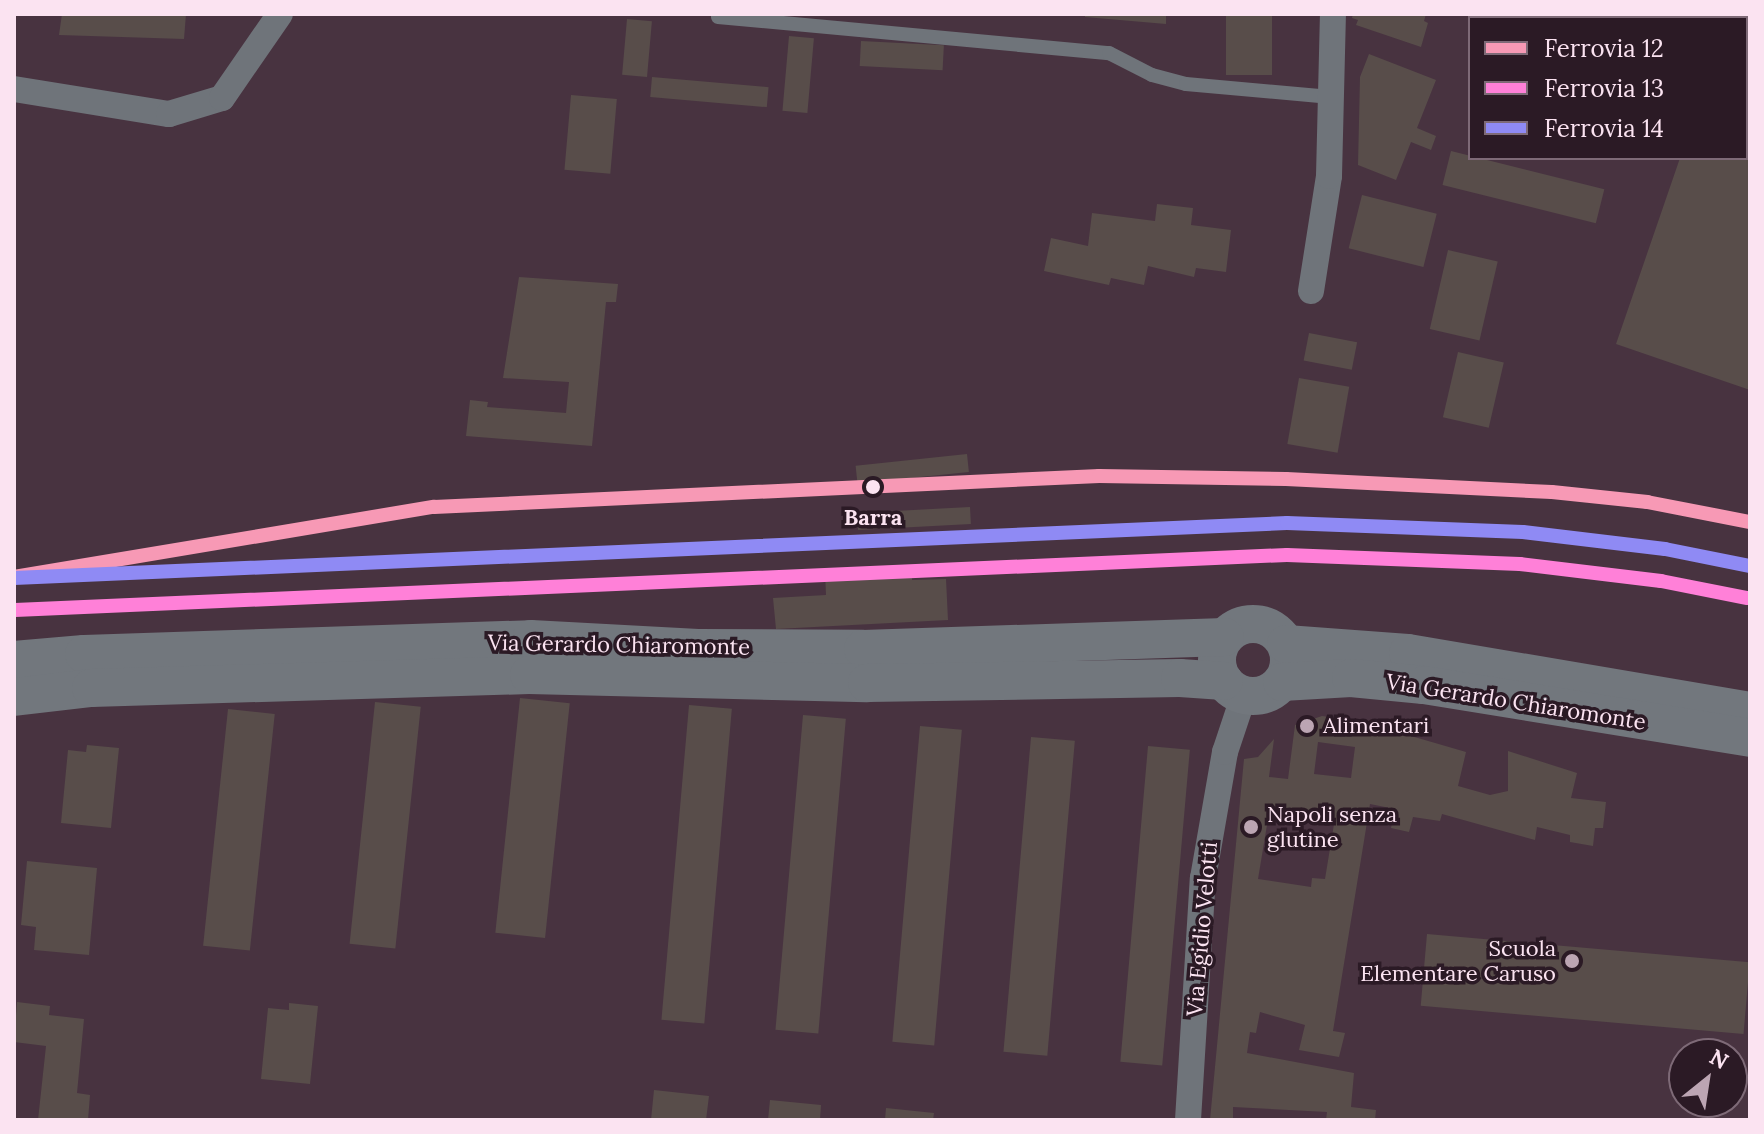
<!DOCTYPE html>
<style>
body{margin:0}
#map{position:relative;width:1764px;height:1134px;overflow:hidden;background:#483340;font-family:Lora,serif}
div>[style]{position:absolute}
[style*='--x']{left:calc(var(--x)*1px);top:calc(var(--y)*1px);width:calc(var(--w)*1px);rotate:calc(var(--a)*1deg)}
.building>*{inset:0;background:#584d4a;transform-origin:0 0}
.lane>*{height:14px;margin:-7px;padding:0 7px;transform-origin:7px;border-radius:7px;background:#6f747a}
.street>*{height:26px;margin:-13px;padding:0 13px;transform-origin:13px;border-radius:13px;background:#6f747a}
.secondary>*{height:38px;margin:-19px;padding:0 19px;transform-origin:19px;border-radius:19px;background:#72777d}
.secondary>.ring{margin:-19px;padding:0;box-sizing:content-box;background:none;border:38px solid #72777d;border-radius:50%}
.rail-1>*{height:14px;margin:-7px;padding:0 7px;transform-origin:7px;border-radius:7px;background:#f799b5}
.rail-2>*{height:14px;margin:-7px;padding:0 7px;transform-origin:7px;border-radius:7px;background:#ff80d8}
.rail-3>*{height:14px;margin:-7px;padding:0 7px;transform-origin:7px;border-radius:7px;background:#8f8af4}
.dots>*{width:22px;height:22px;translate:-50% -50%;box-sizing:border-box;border:4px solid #2b1a25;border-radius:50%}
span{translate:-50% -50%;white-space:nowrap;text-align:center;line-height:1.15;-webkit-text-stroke:7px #2b1a25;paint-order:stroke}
.stop-label{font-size:22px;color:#fbe3f1;font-weight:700}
.street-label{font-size:22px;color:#fbe3f1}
.poi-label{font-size:22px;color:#fbe3f1}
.left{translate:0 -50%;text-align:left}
.right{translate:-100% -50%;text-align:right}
.frame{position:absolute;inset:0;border:16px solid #fbe3f1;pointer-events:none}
.legend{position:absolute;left:1468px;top:16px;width:280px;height:144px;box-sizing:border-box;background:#2b1a25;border:2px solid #7e6a77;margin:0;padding:10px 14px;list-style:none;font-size:24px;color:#fbe3f1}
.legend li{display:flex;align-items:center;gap:16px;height:40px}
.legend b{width:40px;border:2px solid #7e6a77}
.north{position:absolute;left:1668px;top:1038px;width:80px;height:80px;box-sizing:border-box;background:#2b1a25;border:2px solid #7e6a77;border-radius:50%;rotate:30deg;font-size:22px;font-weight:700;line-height:32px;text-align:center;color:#fbe3f1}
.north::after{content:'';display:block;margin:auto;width:28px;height:36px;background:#bca5b3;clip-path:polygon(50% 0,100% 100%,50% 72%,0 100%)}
</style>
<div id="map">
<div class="building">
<i style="clip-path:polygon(62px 14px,186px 14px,184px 39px,59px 35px)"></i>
<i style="clip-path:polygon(1085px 14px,1166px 14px,1166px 24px,1085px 17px)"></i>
<i style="left:1226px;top:14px;width:46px;height:61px"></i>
<i style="clip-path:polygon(1353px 14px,1426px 14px,1424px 21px,1428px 23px,1421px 47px,1356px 25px,1358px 20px,1352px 18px)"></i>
<i style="clip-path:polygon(1513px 14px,1569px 14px,1567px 18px,1523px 18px)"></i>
<i style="clip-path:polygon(1729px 14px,1750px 14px,1750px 390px,1616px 344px,1680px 158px,1746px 158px,1746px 18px,1728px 18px)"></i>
<i style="left:627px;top:19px;width:25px;height:56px;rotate:5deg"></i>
<i style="left:789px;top:36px;width:25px;height:75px;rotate:5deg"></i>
<i style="left:861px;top:41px;width:83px;height:25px;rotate:3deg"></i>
<i style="clip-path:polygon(1369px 54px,1436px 80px,1417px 128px,1436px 136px,1431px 150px,1411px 142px,1396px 180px,1358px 165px,1360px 77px)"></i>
<i style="left:652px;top:77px;width:117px;height:20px;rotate:5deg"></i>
<i style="left:571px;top:95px;width:46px;height:75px;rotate:5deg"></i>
<i style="left:1451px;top:151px;width:158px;height:35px;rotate:14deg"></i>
<i style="left:1362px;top:195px;width:77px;height:55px;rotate:14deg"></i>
<i style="clip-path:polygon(1157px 204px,1193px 208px,1191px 225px,1231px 230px,1226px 272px,1196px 268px,1194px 277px,1148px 266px,1144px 285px,1111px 278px,1109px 285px,1044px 271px,1051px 238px,1088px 246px,1092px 213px,1155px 221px)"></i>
<i style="left:1448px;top:250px;width:51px;height:81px;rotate:13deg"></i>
<i style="clip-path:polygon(519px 277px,618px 284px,616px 302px,606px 302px,592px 446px,466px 436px,470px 400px,488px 402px,487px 407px,566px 413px,569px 382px,503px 378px)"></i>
<i style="left:1309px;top:333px;width:49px;height:28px;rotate:11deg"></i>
<i style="left:1458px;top:352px;width:47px;height:67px;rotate:13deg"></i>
<i style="left:1299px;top:378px;width:51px;height:67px;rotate:10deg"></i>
<i style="left:967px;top:454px;width:18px;height:112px;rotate:84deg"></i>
<i style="left:970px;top:507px;width:17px;height:113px;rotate:87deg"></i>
<i style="clip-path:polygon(912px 568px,912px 580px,946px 579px,948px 620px,776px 629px,773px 598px,826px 595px,825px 572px)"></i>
<i style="left:520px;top:698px;width:50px;height:236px;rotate:6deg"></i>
<i style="left:375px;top:702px;width:46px;height:243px;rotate:6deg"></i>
<i style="left:689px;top:705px;width:43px;height:316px;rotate:5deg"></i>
<i style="left:228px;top:709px;width:47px;height:238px;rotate:6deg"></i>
<i style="left:803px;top:715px;width:43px;height:316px;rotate:5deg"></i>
<i style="clip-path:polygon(evenodd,1322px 716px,1363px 722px,1466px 752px,1458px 786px,1490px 795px,1508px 791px,1508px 751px,1577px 773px,1571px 798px,1606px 802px,1603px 828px,1595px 828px,1593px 846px,1570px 842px,1570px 835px,1537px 827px,1535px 840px,1442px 814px,1440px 821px,1413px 817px,1409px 832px,1391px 828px,1395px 809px,1370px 804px,1333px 1031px,1345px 1033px,1339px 1057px,1299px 1050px,1305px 1025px,1260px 1012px,1256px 1033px,1250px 1032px,1247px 1053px,1354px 1073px,1351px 1107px,1376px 1110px,1375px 1120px,1326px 1120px,1327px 1112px,1233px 1107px,1233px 1120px,1210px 1120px,1244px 759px,1258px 757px,1274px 739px,1269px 777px,1288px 779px,1295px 725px,1322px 716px,1318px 742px,1355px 747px,1351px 778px,1314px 774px,1318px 742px,1322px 716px,1269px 813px,1334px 824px,1325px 879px,1312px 878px,1311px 887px,1258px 879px,1269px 813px)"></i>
<i style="left:920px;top:726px;width:42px;height:317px;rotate:5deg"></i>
<i style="left:1031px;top:737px;width:44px;height:316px;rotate:5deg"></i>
<i style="clip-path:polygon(87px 745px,119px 748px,111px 828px,61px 823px,68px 750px,86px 752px)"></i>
<i style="left:1148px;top:746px;width:42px;height:317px;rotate:5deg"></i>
<i style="clip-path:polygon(27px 861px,97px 868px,89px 955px,34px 950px,36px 927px,21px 925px)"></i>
<i style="left:1427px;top:934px;width:324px;height:72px;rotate:5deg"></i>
<i style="clip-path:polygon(17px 1002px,50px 1006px,49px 1015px,84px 1019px,77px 1093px,90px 1095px,88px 1120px,38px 1120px,46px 1046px,14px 1042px)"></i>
<i style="clip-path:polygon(289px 1003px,318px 1006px,310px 1084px,261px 1079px,268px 1008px,289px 1010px)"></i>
<i style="clip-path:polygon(654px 1090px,709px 1096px,706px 1120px,651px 1120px)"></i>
<i style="clip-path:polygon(770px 1100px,821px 1105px,820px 1120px,768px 1120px)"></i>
<i style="clip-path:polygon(886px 1108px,934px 1113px,933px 1120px,885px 1120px)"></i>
</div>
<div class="lane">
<i style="--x:718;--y:17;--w:393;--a:5.3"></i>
<i style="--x:1109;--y:53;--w:48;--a:27.1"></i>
<i style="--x:1152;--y:75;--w:35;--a:15"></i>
<i style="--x:1186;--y:84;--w:148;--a:5.1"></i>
</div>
<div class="street">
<i style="--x:14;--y:89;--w:157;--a:9.2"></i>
<i style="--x:169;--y:114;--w:55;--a:-16.8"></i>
<i style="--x:222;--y:98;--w:102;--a:-55.4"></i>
<i style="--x:1311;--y:291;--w:116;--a:-81.1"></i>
<i style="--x:1329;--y:176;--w:162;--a:-88.6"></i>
<i style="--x:1188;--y:1120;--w:242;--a:-86.5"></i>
<i style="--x:1203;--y:878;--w:128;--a:-80.1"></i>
<i style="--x:1225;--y:752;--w:60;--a:-71.6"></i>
</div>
<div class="secondary">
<i class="ring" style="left:1217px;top:624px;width:34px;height:34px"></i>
<i style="--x:1286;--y:644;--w:122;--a:4.2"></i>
<i style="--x:1408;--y:653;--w:347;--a:9.6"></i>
<i style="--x:14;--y:660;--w:70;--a:-4.9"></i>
<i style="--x:84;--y:654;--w:447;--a:-1.9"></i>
<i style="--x:531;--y:639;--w:167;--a:3.1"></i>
<i style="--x:698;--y:648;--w:165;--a:0.3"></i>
<i style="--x:863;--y:649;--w:362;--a:-1.9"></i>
<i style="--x:1282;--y:682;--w:69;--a:-3.3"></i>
<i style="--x:1351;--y:678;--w:73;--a:5.5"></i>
<i style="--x:1424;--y:685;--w:330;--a:9.2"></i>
<i style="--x:14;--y:697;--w:78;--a:-6.7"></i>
<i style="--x:91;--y:688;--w:438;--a:-1.7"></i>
<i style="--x:529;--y:675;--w:338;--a:1.4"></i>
<i style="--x:867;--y:683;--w:313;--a:-0.9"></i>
<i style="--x:1180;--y:678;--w:44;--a:3.9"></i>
</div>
<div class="rail-1">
<i style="--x:14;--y:577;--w:426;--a:-9.5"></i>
<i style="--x:434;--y:507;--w:666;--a:-2.67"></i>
<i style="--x:1099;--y:476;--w:187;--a:0.9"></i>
<i style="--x:1286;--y:479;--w:266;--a:2.8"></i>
<i style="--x:1552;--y:492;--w:96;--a:6"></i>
<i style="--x:1647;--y:502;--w:105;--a:11"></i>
</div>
<div class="rail-2">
<i style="--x:15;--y:610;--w:1273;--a:-2.48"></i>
<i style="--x:1287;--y:555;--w:233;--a:2.2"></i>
<i style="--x:1520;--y:564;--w:142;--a:6.9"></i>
<i style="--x:1661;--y:581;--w:88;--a:11.2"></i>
</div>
<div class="rail-3">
<i style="--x:14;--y:578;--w:1274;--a:-2.47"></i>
<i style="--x:1287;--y:523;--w:236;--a:2.2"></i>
<i style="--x:1523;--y:532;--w:143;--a:6.8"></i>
<i style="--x:1665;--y:549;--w:87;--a:11.3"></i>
</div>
<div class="dots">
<i style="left:873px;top:487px;background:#fbe3f1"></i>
<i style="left:1307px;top:726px;background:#bca5b3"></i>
<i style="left:1251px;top:827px;background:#bca5b3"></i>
<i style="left:1572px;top:961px;background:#bca5b3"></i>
</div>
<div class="stop-label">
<span style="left:873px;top:518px">Barra</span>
</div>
<div class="street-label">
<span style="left:619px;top:645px;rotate:1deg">Via Gerardo Chiaromonte</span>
<span style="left:1516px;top:702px;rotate:9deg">Via Gerardo Chiaromonte</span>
<span style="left:1202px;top:929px;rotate:-85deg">Via Egidio Velotti</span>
</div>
<div class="poi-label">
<span class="left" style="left:1323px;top:726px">Alimentari</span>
<span class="left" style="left:1267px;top:827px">Napoli senza<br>glutine</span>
<span class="right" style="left:1556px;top:961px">Scuola<br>Elementare Caruso</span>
</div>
<div class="frame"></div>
<ul class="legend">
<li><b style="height:10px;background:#f799b5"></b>Ferrovia 12</li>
<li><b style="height:10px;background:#ff80d8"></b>Ferrovia 13</li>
<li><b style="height:10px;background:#8f8af4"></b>Ferrovia 14</li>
</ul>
<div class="north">N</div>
</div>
